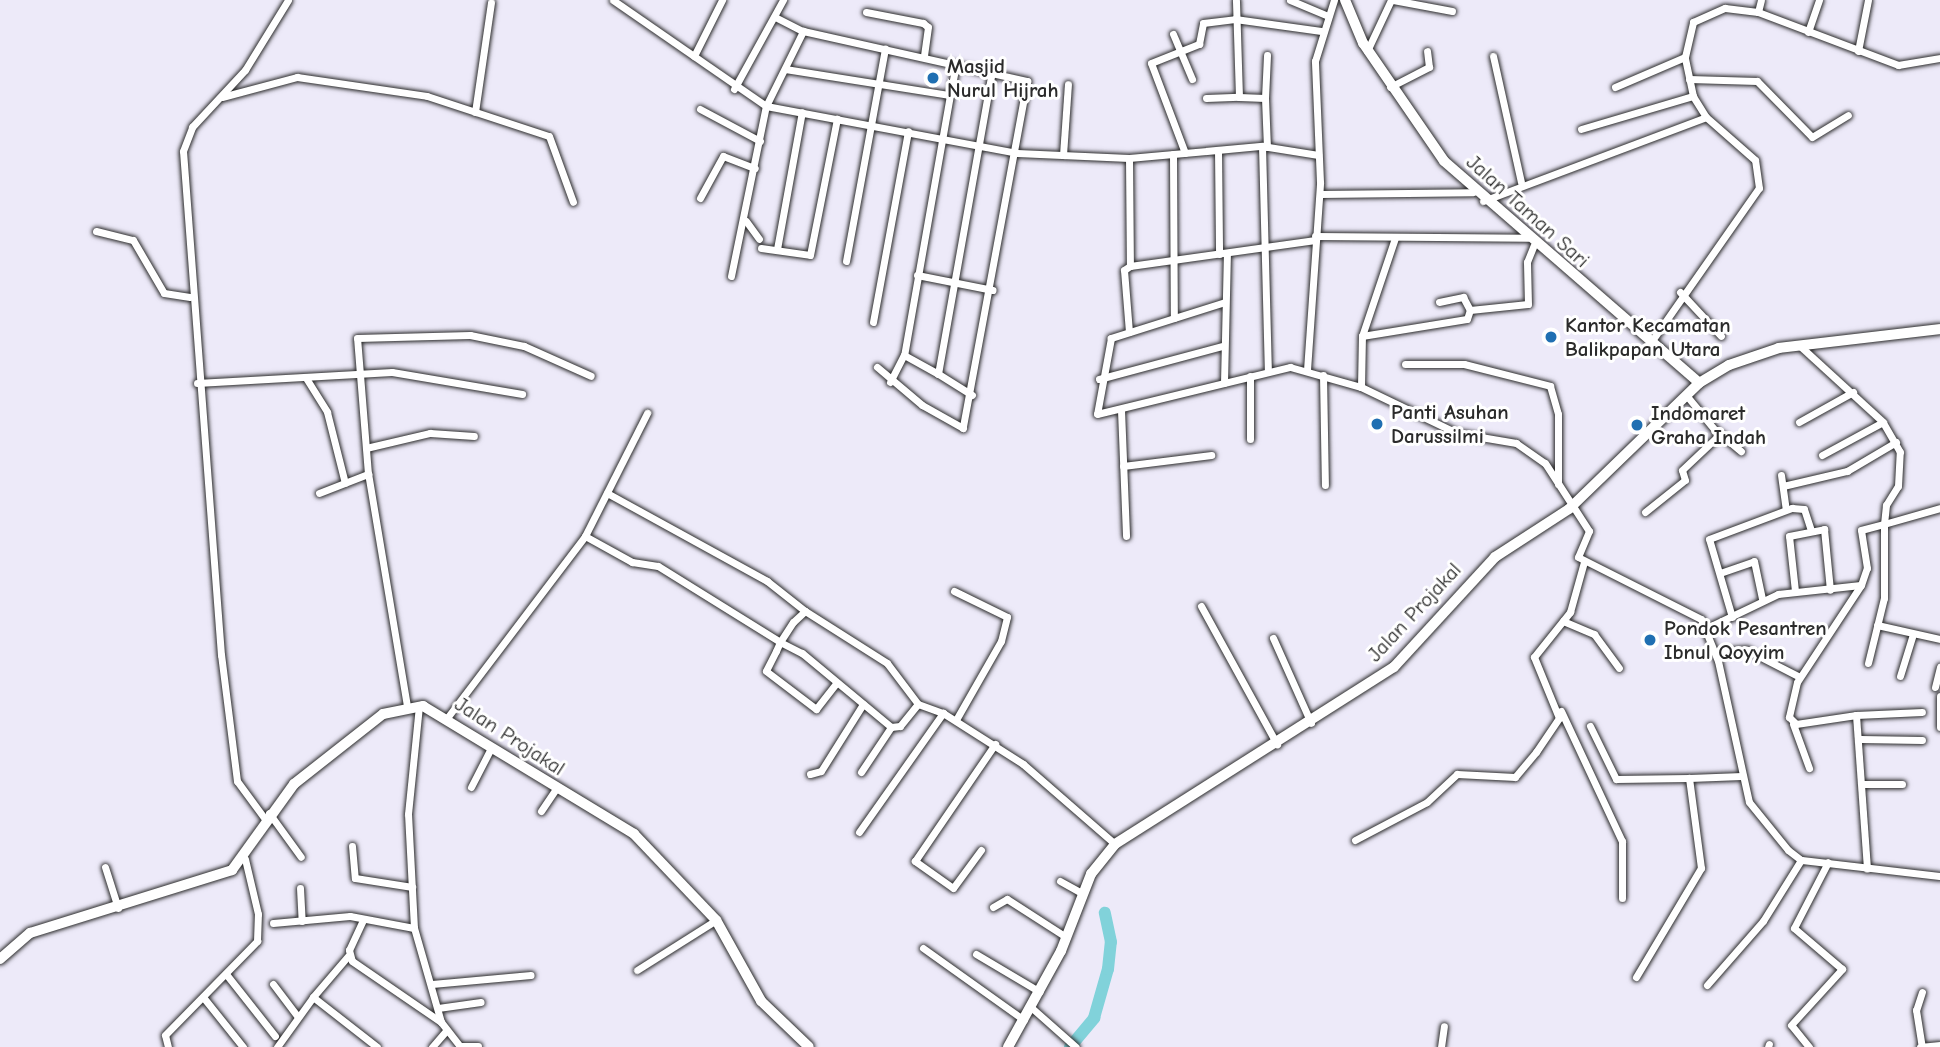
<!DOCTYPE html>
<style>
body{margin:0}
#map{position:relative;width:1940px;height:1047px;overflow:hidden;background:#edeaf9;font-family:"Comic Neue",sans-serif}
div>[style]{position:absolute}
[style*='--x']{left:calc(var(--x)*1px);top:calc(var(--y)*1px);width:calc(var(--w)*1px);rotate:calc(var(--a)*1deg)}
.river>*{height:12px;margin:-6px;padding:0 6px;transform-origin:6px;border-radius:6px;background:#81d2da}
.roads{filter:drop-shadow(0 0 2px #2b2b2b) drop-shadow(0 0 2px #2b2b2b)}
.street>*{height:7px;margin:-3.5px;padding:0 3.5px;transform-origin:3.5px;border-radius:3.5px;background:#fff}
.secondary>*{height:10px;margin:-5px;padding:0 5px;transform-origin:5px;border-radius:5px;background:#fff}
.primary>*{height:10px;margin:-5px;padding:0 5px;transform-origin:5px;border-radius:5px;background:#fff}
.dots>*{width:19px;height:19px;translate:-50% -50%;box-sizing:border-box;border:4px solid #fff;border-radius:50%}
span{translate:-50% -50%;white-space:nowrap;text-align:center;line-height:1.15;-webkit-text-stroke:6px #fff;paint-order:stroke}
.poi-label{font-size:21px;color:#2b2b2b;font-weight:700}
.left{translate:0 -50%;text-align:left}
.street-label{font-size:21px;color:#2b2b2b}
</style>
<div id="map">
<div class="river">
<i style="--x:1070;--y:1047;--w:38;--a:-50"></i>
<i style="--x:1094;--y:1018;--w:51;--a:-74.1"></i>
<i style="--x:1108;--y:969;--w:27;--a:-84"></i>
<i style="--x:1111;--y:942;--w:30;--a:-102"></i>
</div>
<div class="roads">
<div class="street">
<i style="--x:613;--y:0;--w:186;--a:34.7"></i>
<i style="--x:766;--y:106;--w:255;--a:10.6"></i>
<i style="--x:1017;--y:153;--w:112;--a:2.6"></i>
<i style="--x:1129;--y:158;--w:134;--a:-5.2"></i>
<i style="--x:1262;--y:146;--w:57;--a:9.1"></i>
<i style="--x:1290;--y:0;--w:41;--a:22.8"></i>
<i style="--x:1393;--y:0;--w:60;--a:10.6"></i>
<i style="--x:866;--y:12;--w:58;--a:10.9"></i>
<i style="--x:923;--y:23;--w:6;--a:39"></i>
<i style="--x:928;--y:27;--w:30;--a:98"></i>
<i style="--x:1758;--y:12;--w:12;--a:-76"></i>
<i style="--x:775;--y:17;--w:31;--a:27"></i>
<i style="--x:803;--y:31;--w:230;--a:12.6"></i>
<i style="--x:1027;--y:81;--w:353;--a:100.5"></i>
<i style="--x:963;--y:428;--w:47;--a:-150.7"></i>
<i style="--x:922;--y:405;--w:59;--a:-139.8"></i>
<i style="--x:1808;--y:32;--w:34;--a:-71"></i>
<i style="--x:1173;--y:34;--w:49;--a:67.1"></i>
<i style="--x:1367;--y:51;--w:56;--a:-64.8"></i>
<i style="--x:1858;--y:51;--w:52;--a:-78.9"></i>
<i style="--x:694;--y:56;--w:63;--a:-63.4"></i>
<i style="--x:1493;--y:56;--w:129;--a:77.5"></i>
<i style="--x:785;--y:69;--w:167;--a:9"></i>
<i style="--x:950;--y:95;--w:264;--a:100"></i>
<i style="--x:904;--y:355;--w:39;--a:29"></i>
<i style="--x:1689;--y:79;--w:68;--a:1.7"></i>
<i style="--x:1757;--y:81;--w:78;--a:45.5"></i>
<i style="--x:1812;--y:137;--w:42;--a:-31.4"></i>
<i style="--x:1390;--y:87;--w:44;--a:-27.1"></i>
<i style="--x:1429;--y:67;--w:16;--a:-97"></i>
<i style="--x:1615;--y:87;--w:76;--a:-23.2"></i>
<i style="--x:734;--y:89;--w:102;--a:-61.2"></i>
<i style="--x:950;--y:95;--w:31;--a:-79"></i>
<i style="--x:222;--y:97;--w:78;--a:-14.9"></i>
<i style="--x:297;--y:77;--w:131;--a:8.3"></i>
<i style="--x:427;--y:96;--w:128;--a:18.2"></i>
<i style="--x:549;--y:136;--w:70;--a:70"></i>
<i style="--x:1239;--y:97;--w:26;--a:2"></i>
<i style="--x:1265;--y:98;--w:49;--a:87.7"></i>
<i style="--x:1206;--y:98;--w:33;--a:-2"></i>
<i style="--x:1239;--y:97;--w:97;--a:-91.8"></i>
<i style="--x:1265;--y:98;--w:43;--a:-87.3"></i>
<i style="--x:700;--y:109;--w:68;--a:28.1"></i>
<i style="--x:475;--y:112;--w:111;--a:-81.7"></i>
<i style="--x:1581;--y:129;--w:117;--a:-16.4"></i>
<i style="--x:1262;--y:146;--w:225;--a:88.5"></i>
<i style="--x:1218;--y:150;--w:104;--a:89.4"></i>
<i style="--x:1185;--y:153;--w:96;--a:-110.7"></i>
<i style="--x:1151;--y:63;--w:52;--a:-21.6"></i>
<i style="--x:1199;--y:44;--w:21;--a:-79"></i>
<i style="--x:1203;--y:23;--w:32;--a:-7"></i>
<i style="--x:1235;--y:19;--w:87;--a:7.9"></i>
<i style="--x:1173;--y:154;--w:164;--a:89.7"></i>
<i style="--x:1063;--y:155;--w:71;--a:-86"></i>
<i style="--x:1129;--y:158;--w:108;--a:89.5"></i>
<i style="--x:1130;--y:266;--w:187;--a:-8"></i>
<i style="--x:1320;--y:194;--w:153;--a:-0.7"></i>
<i style="--x:700;--y:198;--w:48;--a:-61.3"></i>
<i style="--x:723;--y:156;--w:34;--a:21"></i>
<i style="--x:1483;--y:201;--w:238;--a:-20.6"></i>
<i style="--x:746;--y:221;--w:22;--a:54"></i>
<i style="--x:96;--y:231;--w:38;--a:14"></i>
<i style="--x:133;--y:240;--w:61;--a:59.7"></i>
<i style="--x:164;--y:293;--w:26;--a:9"></i>
<i style="--x:1315;--y:236;--w:212;--a:0.5"></i>
<i style="--x:761;--y:248;--w:49;--a:8.1"></i>
<i style="--x:810;--y:255;--w:139;--a:-78.8"></i>
<i style="--x:777;--y:249;--w:139;--a:-79.7"></i>
<i style="--x:846;--y:261;--w:216;--a:-79.6"></i>
<i style="--x:917;--y:275;--w:77;--a:11.2"></i>
<i style="--x:731;--y:276;--w:174;--a:-78.4"></i>
<i style="--x:766;--y:106;--w:84;--a:-63.7"></i>
<i style="--x:1680;--y:292;--w:60;--a:47"></i>
<i style="--x:1225;--y:302;--w:120;--a:162.5"></i>
<i style="--x:1111;--y:338;--w:77;--a:100.4"></i>
<i style="--x:1097;--y:414;--w:199;--a:-13.7"></i>
<i style="--x:1290;--y:367;--w:74;--a:15.7"></i>
<i style="--x:1361;--y:387;--w:106;--a:25.6"></i>
<i style="--x:1457;--y:433;--w:60;--a:9.6"></i>
<i style="--x:1516;--y:443;--w:35;--a:35"></i>
<i style="--x:1545;--y:463;--w:81;--a:57.1"></i>
<i style="--x:1589;--y:531;--w:28;--a:113"></i>
<i style="--x:1578;--y:557;--w:138;--a:26.8"></i>
<i style="--x:1701;--y:619;--w:45;--a:68"></i>
<i style="--x:1718;--y:661;--w:144;--a:77.6"></i>
<i style="--x:1749;--y:802;--w:62;--a:50.9"></i>
<i style="--x:1788;--y:850;--w:16;--a:38"></i>
<i style="--x:1801;--y:860;--w:140;--a:6.6"></i>
<i style="--x:1439;--y:302;--w:25;--a:-12"></i>
<i style="--x:1463;--y:297;--w:15;--a:62"></i>
<i style="--x:873;--y:322;--w:194;--a:-79.6"></i>
<i style="--x:1129;--y:332;--w:62;--a:-94.6"></i>
<i style="--x:1124;--y:270;--w:7;--a:-34"></i>
<i style="--x:1362;--y:336;--w:106;--a:-9.2"></i>
<i style="--x:1467;--y:319;--w:9;--a:-72"></i>
<i style="--x:1470;--y:310;--w:58;--a:-5.9"></i>
<i style="--x:1528;--y:304;--w:42;--a:-91.4"></i>
<i style="--x:1527;--y:262;--w:18;--a:-68"></i>
<i style="--x:1651;--y:342;--w:188;--a:-55"></i>
<i style="--x:1759;--y:188;--w:28;--a:-98"></i>
<i style="--x:1755;--y:160;--w:65;--a:-138.7"></i>
<i style="--x:1706;--y:117;--w:25;--a:-122"></i>
<i style="--x:1693;--y:96;--w:40;--a:-102"></i>
<i style="--x:1685;--y:57;--w:36;--a:-77"></i>
<i style="--x:1693;--y:22;--w:35;--a:-24"></i>
<i style="--x:1725;--y:8;--w:33;--a:7"></i>
<i style="--x:1758;--y:12;--w:150;--a:20.7"></i>
<i style="--x:1898;--y:65;--w:43;--a:-9.5"></i>
<i style="--x:1405;--y:364;--w:59;--a:0"></i>
<i style="--x:1464;--y:364;--w:89;--a:14.3"></i>
<i style="--x:1550;--y:386;--w:29;--a:74"></i>
<i style="--x:1558;--y:414;--w:70;--a:90"></i>
<i style="--x:1307;--y:370;--w:188;--a:-86"></i>
<i style="--x:1320;--y:182;--w:121;--a:-92.4"></i>
<i style="--x:1315;--y:61;--w:64;--a:-72.7"></i>
<i style="--x:1323;--y:375;--w:110;--a:89"></i>
<i style="--x:306;--y:378;--w:40;--a:58"></i>
<i style="--x:327;--y:412;--w:73;--a:75.8"></i>
<i style="--x:1099;--y:379;--w:127;--a:-15"></i>
<i style="--x:890;--y:382;--w:30;--a:-63"></i>
<i style="--x:197;--y:383;--w:195;--a:-3.2"></i>
<i style="--x:392;--y:372;--w:132;--a:9.6"></i>
<i style="--x:1224;--y:383;--w:130;--a:-88.7"></i>
<i style="--x:1361;--y:387;--w:51;--a:-88.9"></i>
<i style="--x:1362;--y:336;--w:103;--a:-71.4"></i>
<i style="--x:972;--y:395;--w:40;--a:-148"></i>
<i style="--x:938;--y:374;--w:308;--a:-79.9"></i>
<i style="--x:1121;--y:410;--w:126;--a:87.7"></i>
<i style="--x:1799;--y:422;--w:62;--a:-29.1"></i>
<i style="--x:1718;--y:432;--w:30;--a:40"></i>
<i style="--x:1250;--y:439;--w:63;--a:-90"></i>
<i style="--x:366;--y:448;--w:66;--a:-13.2"></i>
<i style="--x:430;--y:433;--w:44;--a:3.9"></i>
<i style="--x:1822;--y:455;--w:69;--a:-28.4"></i>
<i style="--x:1123;--y:466;--w:89;--a:-7.1"></i>
<i style="--x:1781;--y:475;--w:34;--a:82"></i>
<i style="--x:1783;--y:486;--w:66;--a:-13.2"></i>
<i style="--x:1847;--y:471;--w:57;--a:-30.6"></i>
<i style="--x:319;--y:493;--w:53;--a:-21.2"></i>
<i style="--x:607;--y:493;--w:183;--a:28.8"></i>
<i style="--x:767;--y:581;--w:48;--a:38.3"></i>
<i style="--x:1645;--y:512;--w:51;--a:-38.7"></i>
<i style="--x:1685;--y:480;--w:10;--a:-107"></i>
<i style="--x:1682;--y:470;--w:51;--a:-43.4"></i>
<i style="--x:1719;--y:435;--w:52;--a:-129.5"></i>
<i style="--x:585;--y:536;--w:54;--a:29"></i>
<i style="--x:632;--y:562;--w:26;--a:9"></i>
<i style="--x:658;--y:566;--w:144;--a:31.9"></i>
<i style="--x:780;--y:642;--w:25;--a:27"></i>
<i style="--x:802;--y:653;--w:116;--a:39.7"></i>
<i style="--x:891;--y:727;--w:9;--a:-6"></i>
<i style="--x:900;--y:726;--w:28;--a:-51"></i>
<i style="--x:918;--y:704;--w:51;--a:-127.1"></i>
<i style="--x:887;--y:663;--w:97;--a:-147.6"></i>
<i style="--x:805;--y:611;--w:16;--a:137"></i>
<i style="--x:793;--y:622;--w:24;--a:123"></i>
<i style="--x:780;--y:642;--w:10;--a:114"></i>
<i style="--x:776;--y:651;--w:22;--a:117"></i>
<i style="--x:766;--y:671;--w:63;--a:37.2"></i>
<i style="--x:816;--y:709;--w:31;--a:-52"></i>
<i style="--x:1720;--y:573;--w:36;--a:-19"></i>
<i style="--x:1754;--y:561;--w:40;--a:78"></i>
<i style="--x:1861;--y:585;--w:116;--a:123.4"></i>
<i style="--x:1797;--y:682;--w:36;--a:103"></i>
<i style="--x:1789;--y:717;--w:10;--a:45"></i>
<i style="--x:1796;--y:724;--w:61;--a:-8.5"></i>
<i style="--x:1856;--y:715;--w:154;--a:85.9"></i>
<i style="--x:954;--y:591;--w:59;--a:26.1"></i>
<i style="--x:1007;--y:617;--w:25;--a:104"></i>
<i style="--x:1001;--y:641;--w:91;--a:119.7"></i>
<i style="--x:1795;--y:591;--w:55;--a:-96.2"></i>
<i style="--x:1789;--y:536;--w:36;--a:-11"></i>
<i style="--x:1824;--y:529;--w:61;--a:84.4"></i>
<i style="--x:1201;--y:606;--w:158;--a:61.2"></i>
<i style="--x:1732;--y:617;--w:81;--a:-106.4"></i>
<i style="--x:1709;--y:539;--w:89;--a:-20.5"></i>
<i style="--x:1792;--y:508;--w:12;--a:5"></i>
<i style="--x:1804;--y:509;--w:22;--a:72"></i>
<i style="--x:1563;--y:621;--w:34;--a:23"></i>
<i style="--x:1594;--y:634;--w:42;--a:53.7"></i>
<i style="--x:1877;--y:625;--w:65;--a:12.5"></i>
<i style="--x:1707;--y:628;--w:79;--a:-25.6"></i>
<i style="--x:1778;--y:594;--w:83;--a:-6.2"></i>
<i style="--x:1861;--y:585;--w:18;--a:-71"></i>
<i style="--x:1867;--y:568;--w:38;--a:-99"></i>
<i style="--x:1861;--y:530;--w:24;--a:-15"></i>
<i style="--x:1884;--y:524;--w:19;--a:-84"></i>
<i style="--x:1886;--y:505;--w:22;--a:-58"></i>
<i style="--x:1898;--y:486;--w:34;--a:-87"></i>
<i style="--x:1900;--y:452;--w:34;--a:-120"></i>
<i style="--x:1883;--y:422;--w:114;--a:-137.5"></i>
<i style="--x:1273;--y:638;--w:93;--a:65.9"></i>
<i style="--x:1715;--y:652;--w:32;--a:-4"></i>
<i style="--x:1747;--y:650;--w:59;--a:27"></i>
<i style="--x:1868;--y:663;--w:67;--a:-76.2"></i>
<i style="--x:1884;--y:598;--w:74;--a:-90"></i>
<i style="--x:1884;--y:524;--w:58;--a:-15.9"></i>
<i style="--x:1900;--y:676;--w:44;--a:-72.8"></i>
<i style="--x:1935;--y:687;--w:21;--a:-76"></i>
<i style="--x:1940;--y:696;--w:31;--a:90"></i>
<i style="--x:918;--y:704;--w:27;--a:20"></i>
<i style="--x:407;--y:706;--w:235;--a:-99.5"></i>
<i style="--x:368;--y:474;--w:136;--a:-94.6"></i>
<i style="--x:357;--y:338;--w:113;--a:-1.5"></i>
<i style="--x:470;--y:335;--w:55;--a:11.5"></i>
<i style="--x:524;--y:346;--w:73;--a:24.1"></i>
<i style="--x:1561;--y:711;--w:144;--a:64.9"></i>
<i style="--x:1622;--y:841;--w:57;--a:90"></i>
<i style="--x:1856;--y:715;--w:66;--a:-2.6"></i>
<i style="--x:447;--y:718;--w:228;--a:-52.8"></i>
<i style="--x:585;--y:536;--w:138;--a:-63.2"></i>
<i style="--x:1793;--y:724;--w:47;--a:70"></i>
<i style="--x:1590;--y:726;--w:59;--a:63.9"></i>
<i style="--x:1616;--y:779;--w:73;--a:-0.8"></i>
<i style="--x:1860;--y:739;--w:62;--a:0.9"></i>
<i style="--x:861;--y:772;--w:54;--a:-56.3"></i>
<i style="--x:810;--y:774;--w:11;--a:-15"></i>
<i style="--x:821;--y:771;--w:79;--a:-57.9"></i>
<i style="--x:1863;--y:784;--w:39;--a:0"></i>
<i style="--x:471;--y:787;--w:42;--a:-62.8"></i>
<i style="--x:541;--y:811;--w:25;--a:-56"></i>
<i style="--x:269;--y:813;--w:54;--a:54"></i>
<i style="--x:265;--y:819;--w:47;--a:-126.4"></i>
<i style="--x:237;--y:781;--w:127;--a:-97.2"></i>
<i style="--x:221;--y:655;--w:505;--a:-94.31"></i>
<i style="--x:183;--y:151;--w:26;--a:-69"></i>
<i style="--x:192;--y:127;--w:78;--a:-47.1"></i>
<i style="--x:245;--y:70;--w:82;--a:-58.4"></i>
<i style="--x:859;--y:832;--w:146;--a:-54.8"></i>
<i style="--x:943;--y:713;--w:95;--a:32.5"></i>
<i style="--x:1023;--y:764;--w:122;--a:41"></i>
<i style="--x:1355;--y:840;--w:81;--a:-27.8"></i>
<i style="--x:1427;--y:802;--w:41;--a:-43"></i>
<i style="--x:1457;--y:774;--w:58;--a:3"></i>
<i style="--x:1515;--y:777;--w:33;--a:-50"></i>
<i style="--x:1536;--y:752;--w:41;--a:-55.9"></i>
<i style="--x:1559;--y:718;--w:66;--a:-112.3"></i>
<i style="--x:1534;--y:657;--w:58;--a:-51.3"></i>
<i style="--x:1570;--y:612;--w:52;--a:-74.4"></i>
<i style="--x:352;--y:846;--w:32;--a:85"></i>
<i style="--x:355;--y:878;--w:58;--a:9"></i>
<i style="--x:981;--y:850;--w:47;--a:126.4"></i>
<i style="--x:953;--y:888;--w:47;--a:-144.6"></i>
<i style="--x:915;--y:861;--w:142;--a:-55.6"></i>
<i style="--x:105;--y:867;--w:43;--a:72.4"></i>
<i style="--x:1060;--y:881;--w:25;--a:29"></i>
<i style="--x:300;--y:888;--w:33;--a:87"></i>
<i style="--x:993;--y:907;--w:16;--a:-30"></i>
<i style="--x:1007;--y:899;--w:70;--a:32.8"></i>
<i style="--x:363;--y:920;--w:33;--a:115"></i>
<i style="--x:349;--y:950;--w:11;--a:75"></i>
<i style="--x:352;--y:961;--w:108;--a:34.4"></i>
<i style="--x:441;--y:1022;--w:98;--a:-106"></i>
<i style="--x:414;--y:928;--w:114;--a:-93"></i>
<i style="--x:408;--y:814;--w:109;--a:-84.2"></i>
<i style="--x:273;--y:923;--w:77;--a:-5.2"></i>
<i style="--x:350;--y:916;--w:65;--a:10.6"></i>
<i style="--x:923;--y:948;--w:124;--a:35.5"></i>
<i style="--x:976;--y:954;--w:74;--a:30.7"></i>
<i style="--x:348;--y:956;--w:54;--a:130.5"></i>
<i style="--x:313;--y:997;--w:81;--a:38"></i>
<i style="--x:637;--y:970;--w:93;--a:-32.3"></i>
<i style="--x:226;--y:974;--w:79;--a:51.7"></i>
<i style="--x:1636;--y:977;--w:127;--a:-59.2"></i>
<i style="--x:1701;--y:868;--w:91;--a:-97.6"></i>
<i style="--x:1689;--y:778;--w:53;--a:-2.2"></i>
<i style="--x:273;--y:984;--w:41;--a:52.9"></i>
<i style="--x:432;--y:984;--w:99;--a:-5.2"></i>
<i style="--x:1707;--y:985;--w:85;--a:-48.8"></i>
<i style="--x:1763;--y:921;--w:72;--a:-58.1"></i>
<i style="--x:1922;--y:992;--w:19;--a:108"></i>
<i style="--x:1916;--y:1010;--w:37;--a:81"></i>
<i style="--x:203;--y:997;--w:64;--a:51.3"></i>
<i style="--x:438;--y:1008;--w:43;--a:-7.9"></i>
<i style="--x:1033;--y:1009;--w:57;--a:41.5"></i>
<i style="--x:441;--y:1022;--w:31;--a:52"></i>
<i style="--x:460;--y:1046;--w:18;--a:0"></i>
<i style="--x:168;--y:1047;--w:12;--a:-104"></i>
<i style="--x:165;--y:1035;--w:132;--a:-45.6"></i>
<i style="--x:257;--y:941;--w:27;--a:-88"></i>
<i style="--x:258;--y:914;--w:57;--a:-103.3"></i>
<i style="--x:277;--y:1047;--w:62;--a:-54.2"></i>
<i style="--x:432;--y:1047;--w:20;--a:-49"></i>
<i style="--x:1441;--y:1047;--w:21;--a:-82"></i>
<i style="--x:1768;--y:1047;--w:3;--a:-72"></i>
<i style="--x:1809;--y:1047;--w:28;--a:-129"></i>
<i style="--x:1791;--y:1025;--w:76;--a:-47.7"></i>
<i style="--x:1842;--y:969;--w:63;--a:-139.5"></i>
<i style="--x:1794;--y:928;--w:74;--a:-62.7"></i>
<i style="--x:1920;--y:1047;--w:20;--a:-6"></i>
</div>
<div class="secondary">
<i style="--x:1345;--y:0;--w:47;--a:67.3"></i>
<i style="--x:1363;--y:43;--w:143;--a:55.5"></i>
<i style="--x:1444;--y:161;--w:338;--a:41"></i>
</div>
<div class="primary">
<i style="--x:0;--y:959;--w:40;--a:-41"></i>
<i style="--x:30;--y:933;--w:212;--a:-17.3"></i>
<i style="--x:232;--y:870;--w:106;--a:-54.2"></i>
<i style="--x:294;--y:784;--w:113;--a:-38.2"></i>
<i style="--x:383;--y:714;--w:41;--a:-11.3"></i>
<i style="--x:423;--y:706;--w:247;--a:31.2"></i>
<i style="--x:634;--y:834;--w:119;--a:46.4"></i>
<i style="--x:716;--y:920;--w:93;--a:60.9"></i>
<i style="--x:761;--y:1001;--w:66;--a:43.8"></i>
<i style="--x:1008;--y:1047;--w:110;--a:-61.1"></i>
<i style="--x:1061;--y:951;--w:83;--a:-68.7"></i>
<i style="--x:1091;--y:874;--w:38;--a:-51"></i>
<i style="--x:1115;--y:844;--w:330;--a:-32.4"></i>
<i style="--x:1394;--y:667;--w:149;--a:-47.4"></i>
<i style="--x:1495;--y:557;--w:88;--a:-33"></i>
<i style="--x:1569;--y:509;--w:181;--a:-44.1"></i>
<i style="--x:1699;--y:383;--w:35;--a:-31"></i>
<i style="--x:1729;--y:365;--w:53;--a:-18.8"></i>
<i style="--x:1779;--y:348;--w:162;--a:-6.7"></i>
</div>
</div>
<div class="dots">
<i style="left:933px;top:78px;background:#1f6fb2"></i>
<i style="left:1551px;top:337px;background:#1f6fb2"></i>
<i style="left:1377px;top:424px;background:#1f6fb2"></i>
<i style="left:1637px;top:425px;background:#1f6fb2"></i>
<i style="left:1650px;top:640px;background:#1f6fb2"></i>
</div>
<div class="poi-label">
<span class="left" style="left:947px;top:78px">Masjid<br>Nurul Hijrah</span>
<span class="left" style="left:1565px;top:337px">Kantor Kecamatan<br>Balikpapan Utara</span>
<span class="left" style="left:1391px;top:424px">Panti Asuhan<br>Darussilmi</span>
<span class="left" style="left:1651px;top:425px">Indomaret<br>Graha Indah</span>
<span class="left" style="left:1664px;top:640px">Pondok Pesantren<br>Ibnul Qoyyim</span>
</div>
<div class="street-label">
<span style="left:1528px;top:211px;rotate:42deg">Jalan Taman Sari</span>
<span style="left:1414px;top:612px;rotate:-47deg">Jalan Projakal</span>
<span style="left:510px;top:736px;rotate:33deg">Jalan Projakal</span>
</div>
</div>
